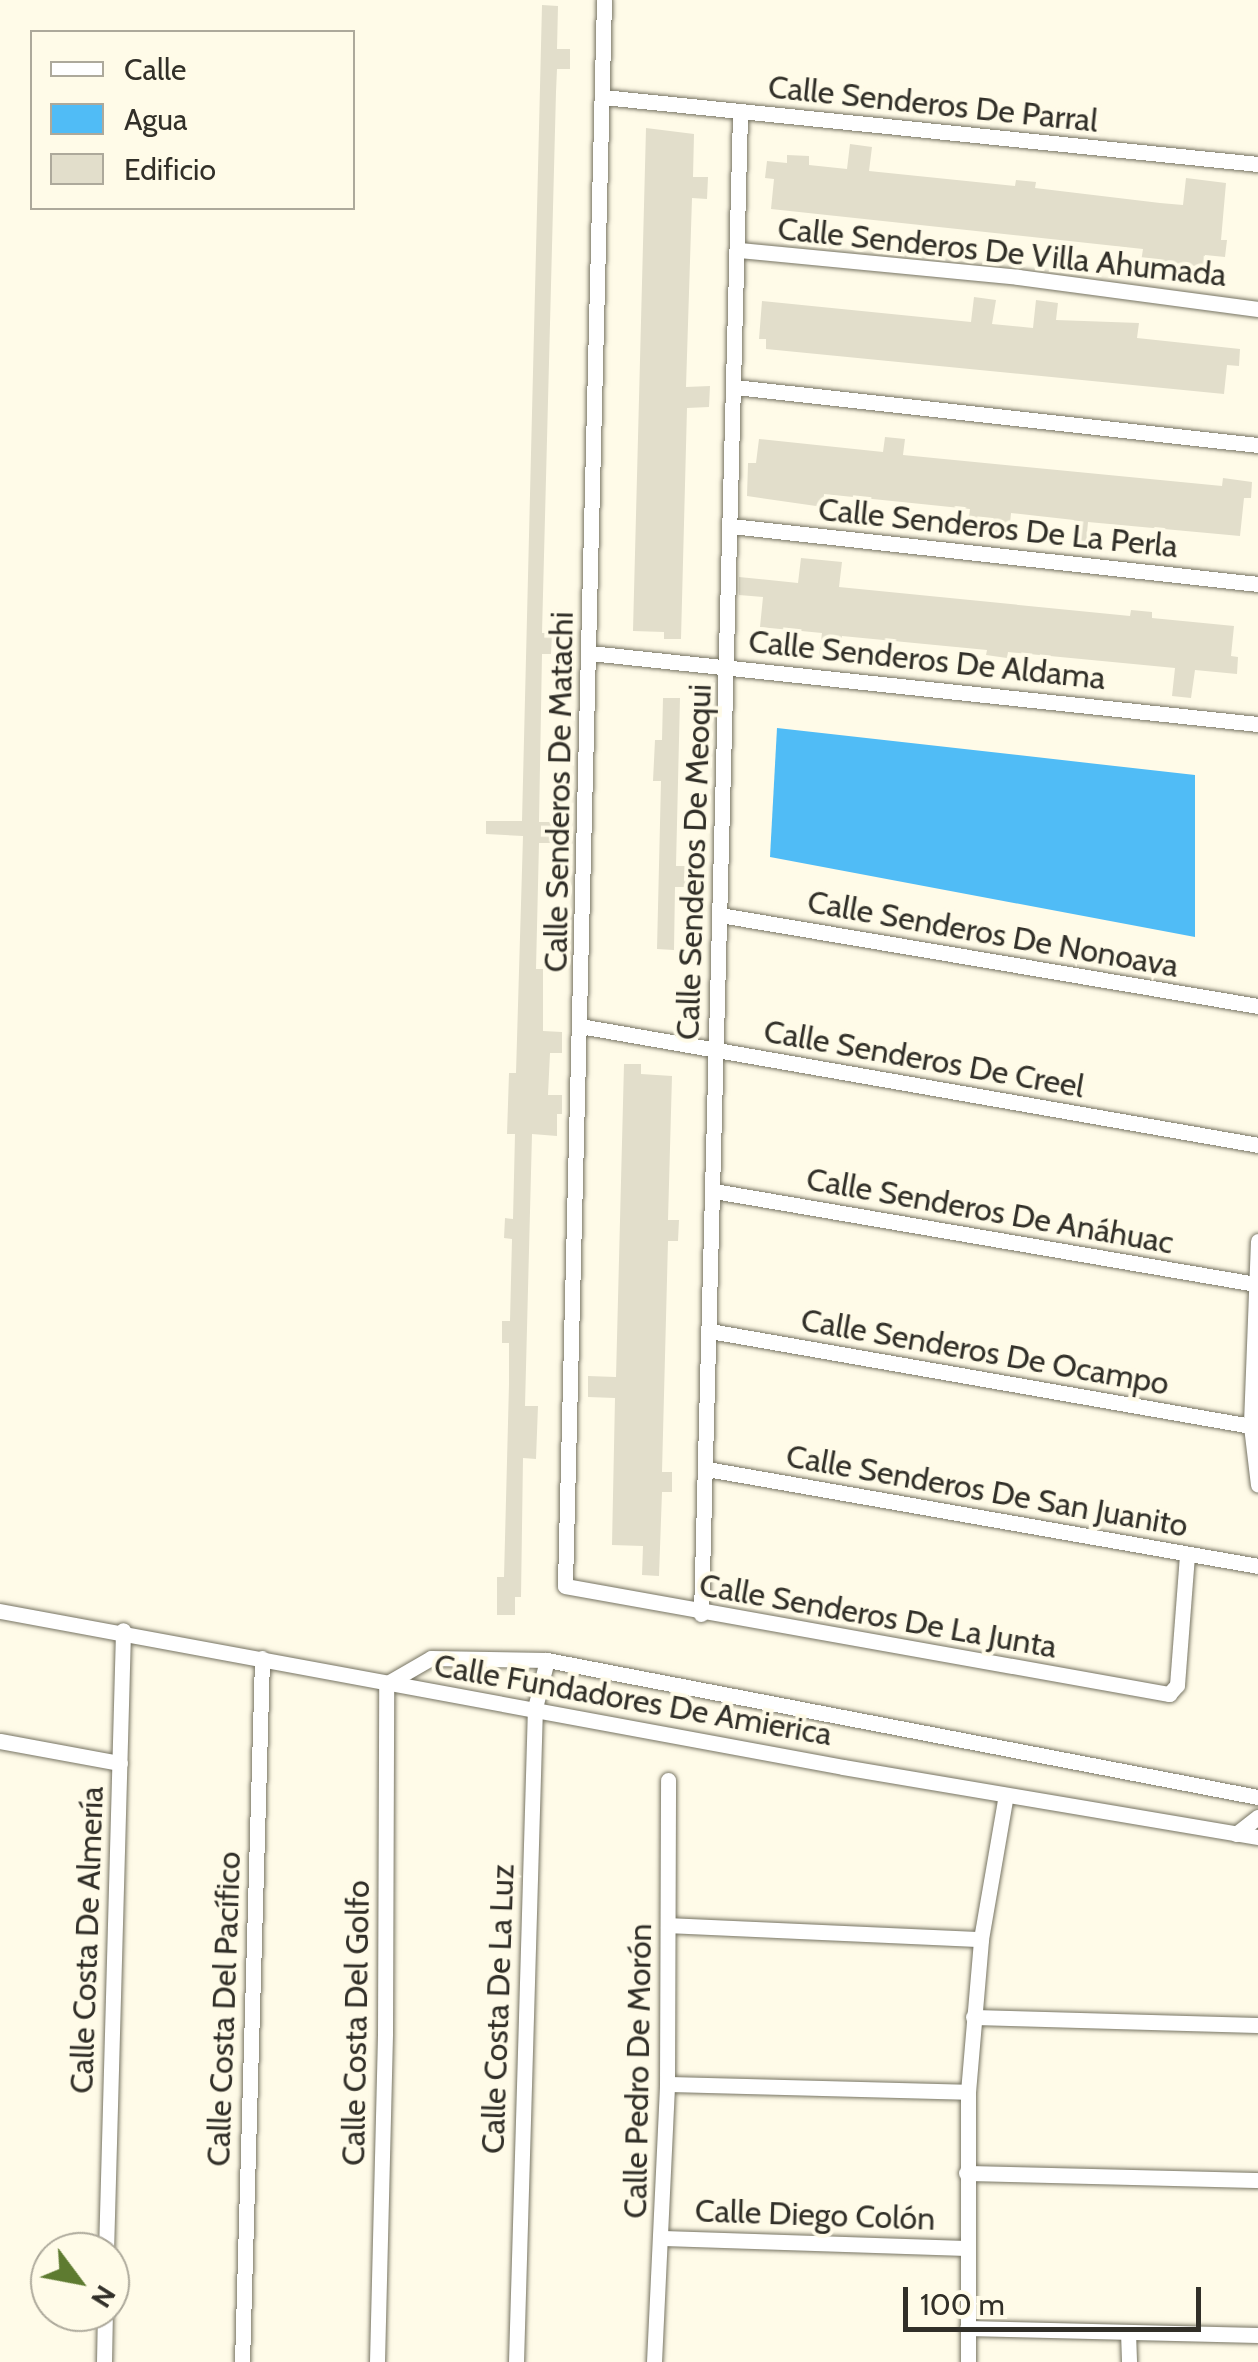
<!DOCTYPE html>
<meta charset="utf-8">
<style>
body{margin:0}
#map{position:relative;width:1258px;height:2362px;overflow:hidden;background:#fffbe8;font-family:Cabin,sans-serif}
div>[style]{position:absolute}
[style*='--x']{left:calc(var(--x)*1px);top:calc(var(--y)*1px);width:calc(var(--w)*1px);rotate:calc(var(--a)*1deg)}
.water>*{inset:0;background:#50bcf6}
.building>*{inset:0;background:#e2decb}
.roads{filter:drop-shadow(0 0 2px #777463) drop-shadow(0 0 2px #777463)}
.minor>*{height:15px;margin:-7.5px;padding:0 7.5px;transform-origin:7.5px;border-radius:7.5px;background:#fff}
span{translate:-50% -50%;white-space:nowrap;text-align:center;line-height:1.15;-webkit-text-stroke:8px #fffbe8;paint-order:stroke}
.street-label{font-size:32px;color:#312f28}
.legend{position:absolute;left:30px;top:30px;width:325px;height:180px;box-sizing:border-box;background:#fffbe8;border:2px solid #ada99b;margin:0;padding:12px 18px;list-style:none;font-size:30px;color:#312f28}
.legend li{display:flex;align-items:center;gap:20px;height:50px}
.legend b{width:50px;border:2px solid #ada99b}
.north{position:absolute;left:30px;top:2232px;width:100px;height:100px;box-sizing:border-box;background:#fffbe8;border:2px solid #ada99b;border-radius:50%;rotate:122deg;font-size:28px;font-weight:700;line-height:40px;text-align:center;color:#312f28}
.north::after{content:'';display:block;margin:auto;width:35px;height:45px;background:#5e7b30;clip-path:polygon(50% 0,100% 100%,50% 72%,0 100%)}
.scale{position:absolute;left:903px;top:2287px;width:298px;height:45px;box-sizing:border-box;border:5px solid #312f28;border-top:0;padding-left:12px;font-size:30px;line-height:35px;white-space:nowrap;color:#312f28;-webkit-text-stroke:8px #fffbe8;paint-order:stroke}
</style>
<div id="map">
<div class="water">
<i style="clip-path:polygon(777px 728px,1195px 775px,1195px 937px,770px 857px)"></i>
</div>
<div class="building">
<i style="clip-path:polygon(542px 5px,558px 6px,557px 49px,570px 49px,570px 69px,557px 69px,556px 92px,542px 633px,552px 633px,551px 654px,542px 654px,539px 822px,552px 822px,552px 843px,539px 843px,536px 969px,543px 969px,543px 1031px,562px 1032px,562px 1053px,550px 1053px,548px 1095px,562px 1095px,562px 1114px,557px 1114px,557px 1136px,532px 1134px,525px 1406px,538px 1406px,536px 1459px,523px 1458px,521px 1597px,515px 1597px,515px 1615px,497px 1615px,497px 1577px,504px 1577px,509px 1384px,509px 1343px,502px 1343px,502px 1321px,510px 1321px,512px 1239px,504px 1238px,505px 1218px,513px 1219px,515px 1134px,507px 1134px,509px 1073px,516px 1073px,523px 836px,486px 834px,486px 821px,522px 821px)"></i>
<i style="clip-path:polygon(646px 128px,694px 134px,693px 177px,708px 177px,707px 199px,692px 198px,686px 387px,710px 386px,709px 407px,687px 408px,681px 639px,664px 639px,664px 632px,633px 631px)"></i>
<i style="clip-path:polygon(850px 144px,872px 147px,869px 171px,1015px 186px,1016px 180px,1036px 182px,1035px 188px,1160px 203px,1183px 205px,1186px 178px,1226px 183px,1221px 240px,1227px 240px,1225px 257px,1205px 255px,1204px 267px,1161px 262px,1159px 277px,1139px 275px,1143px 249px,771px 209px,774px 179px,765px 178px,767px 161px,787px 163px,787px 155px,809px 156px,809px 165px,847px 169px)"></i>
<i style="clip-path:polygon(974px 297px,996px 300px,992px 324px,1033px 328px,1036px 300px,1058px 303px,1056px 320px,1139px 323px,1137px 338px,1240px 349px,1239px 366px,1227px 365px,1224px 394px,766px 349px,766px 339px,759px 339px,762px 301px,971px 322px)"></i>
<i style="clip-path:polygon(885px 437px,905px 439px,903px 455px,1222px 486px,1223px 478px,1252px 482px,1251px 498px,1244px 498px,1240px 536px,1088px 522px,1086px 544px,1070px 543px,1074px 520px,1011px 513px,1009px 534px,977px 530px,977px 525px,968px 524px,970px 509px,824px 494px,823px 507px,747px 496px,748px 463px,756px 463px,759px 439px,883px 452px)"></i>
<i style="clip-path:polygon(801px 558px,842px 562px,839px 587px,1130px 616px,1131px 610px,1152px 612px,1152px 618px,1234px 626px,1231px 656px,1238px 657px,1237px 674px,1195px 670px,1191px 698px,1172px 696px,1175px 668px,1008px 652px,1007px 658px,986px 655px,987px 650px,842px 636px,839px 659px,819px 656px,822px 633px,760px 627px,763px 597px,739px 595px,739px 577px,798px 583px)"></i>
<i style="clip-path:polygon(663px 698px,680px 698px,676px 866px,687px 866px,687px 887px,675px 887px,674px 950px,657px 949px,661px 781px,653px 781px,655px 740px,662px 740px)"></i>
<i style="clip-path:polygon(624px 1064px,641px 1064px,641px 1074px,672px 1076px,668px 1220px,679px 1220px,678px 1241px,668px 1241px,662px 1472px,672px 1472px,672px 1492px,662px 1492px,659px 1576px,642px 1575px,643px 1546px,612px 1545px,615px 1398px,588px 1397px,588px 1376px,616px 1377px)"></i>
</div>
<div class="roads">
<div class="minor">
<i style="--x:604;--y:0;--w:1586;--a:91.41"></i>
<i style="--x:565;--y:1586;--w:614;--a:10.14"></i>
<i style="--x:1169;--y:1694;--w:12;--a:-48"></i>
<i style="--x:1177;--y:1685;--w:130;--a:-85.6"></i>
<i style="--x:603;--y:97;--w:658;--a:5.84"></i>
<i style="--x:739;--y:250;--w:280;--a:5.5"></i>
<i style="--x:1018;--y:277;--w:242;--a:7.6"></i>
<i style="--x:735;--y:387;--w:526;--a:6.33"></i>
<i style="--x:731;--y:526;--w:530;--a:6.28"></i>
<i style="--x:590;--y:653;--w:672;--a:6.07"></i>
<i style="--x:720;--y:915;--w:546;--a:9.6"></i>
<i style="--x:580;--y:1026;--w:688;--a:9.95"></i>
<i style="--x:714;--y:1191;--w:550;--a:9.74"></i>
<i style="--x:1258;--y:1241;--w:185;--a:92.2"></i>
<i style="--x:1251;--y:1426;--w:59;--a:83.2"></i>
<i style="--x:710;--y:1331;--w:549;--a:9.96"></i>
<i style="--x:707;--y:1469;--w:559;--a:9.98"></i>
<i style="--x:0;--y:1611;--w:857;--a:10.48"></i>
<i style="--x:843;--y:1767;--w:421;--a:9.6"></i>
<i style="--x:701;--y:1614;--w:1503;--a:-88.51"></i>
<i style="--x:0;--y:1741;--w:122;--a:10.4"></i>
<i style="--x:1236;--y:1834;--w:28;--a:-38"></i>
<i style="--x:668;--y:1925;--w:313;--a:2.6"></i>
<i style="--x:973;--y:2017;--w:285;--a:1.6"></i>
<i style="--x:667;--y:2084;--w:301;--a:1.5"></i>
<i style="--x:966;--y:2173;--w:292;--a:1.4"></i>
<i style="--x:663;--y:2238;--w:303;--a:1.9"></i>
<i style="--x:106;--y:2252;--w:622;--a:-88.43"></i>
<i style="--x:967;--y:2328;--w:291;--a:1.4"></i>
<i style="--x:1128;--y:2332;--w:30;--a:88"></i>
<i style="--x:104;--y:2362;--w:50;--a:-88.9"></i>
<i style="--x:242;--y:2362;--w:704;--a:-88.37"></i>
<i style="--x:377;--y:2362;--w:329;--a:-88.6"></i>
<i style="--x:385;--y:2033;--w:349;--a:-89.8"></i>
<i style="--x:386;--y:1684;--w:52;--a:-30"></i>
<i style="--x:431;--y:1658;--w:116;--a:1"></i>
<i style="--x:547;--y:1660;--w:724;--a:10.91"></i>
<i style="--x:516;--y:2362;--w:654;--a:-88.34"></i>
<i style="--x:535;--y:1708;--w:49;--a:-76"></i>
<i style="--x:654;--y:2362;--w:278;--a:-87.3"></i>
<i style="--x:667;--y:2084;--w:304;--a:-89.8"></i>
<i style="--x:968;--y:2362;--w:270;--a:-90"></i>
<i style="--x:968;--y:2092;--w:154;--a:-85.1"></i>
<i style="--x:981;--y:1939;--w:146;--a:-80.2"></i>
</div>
</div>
<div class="street-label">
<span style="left:933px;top:104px;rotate:6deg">Calle Senderos De Parral</span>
<span style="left:1002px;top:252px;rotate:6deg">Calle Senderos De Villa Ahumada</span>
<span style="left:998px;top:528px;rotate:6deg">Calle Senderos De La Perla</span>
<span style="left:927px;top:660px;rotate:6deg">Calle Senderos De Aldama</span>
<span style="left:559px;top:792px;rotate:-89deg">Calle Senderos De Matachi</span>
<span style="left:694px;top:862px;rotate:-88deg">Calle Senderos De Meoqui</span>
<span style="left:993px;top:934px;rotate:10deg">Calle Senderos De Nonoava</span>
<span style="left:924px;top:1059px;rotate:10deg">Calle Senderos De Creel</span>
<span style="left:990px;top:1211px;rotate:10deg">Calle Senderos De Anáhuac</span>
<span style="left:985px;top:1352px;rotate:10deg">Calle Senderos De Ocampo</span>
<span style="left:987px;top:1491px;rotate:10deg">Calle Senderos De San Juanito</span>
<span style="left:878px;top:1616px;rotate:10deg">Calle Senderos De La Junta</span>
<span style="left:633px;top:1700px;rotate:10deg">Calle Fundadores De Amierica</span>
<span style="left:87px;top:1940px;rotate:-88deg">Calle Costa De Almería</span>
<span style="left:224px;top:2009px;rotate:-88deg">Calle Costa Del Pacífico</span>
<span style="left:498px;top:2009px;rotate:-88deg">Calle Costa De La Luz</span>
<span style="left:356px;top:2023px;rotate:-89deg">Calle Costa Del Golfo</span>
<span style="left:638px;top:2071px;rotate:-89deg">Calle Pedro De Morón</span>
<span style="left:815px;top:2215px;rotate:2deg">Calle Diego Colón</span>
</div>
<ul class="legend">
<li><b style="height:12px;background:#fff"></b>Calle</li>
<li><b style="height:28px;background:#50bcf6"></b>Agua</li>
<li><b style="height:28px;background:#e2decb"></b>Edificio</li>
</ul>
<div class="north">N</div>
<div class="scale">100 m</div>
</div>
